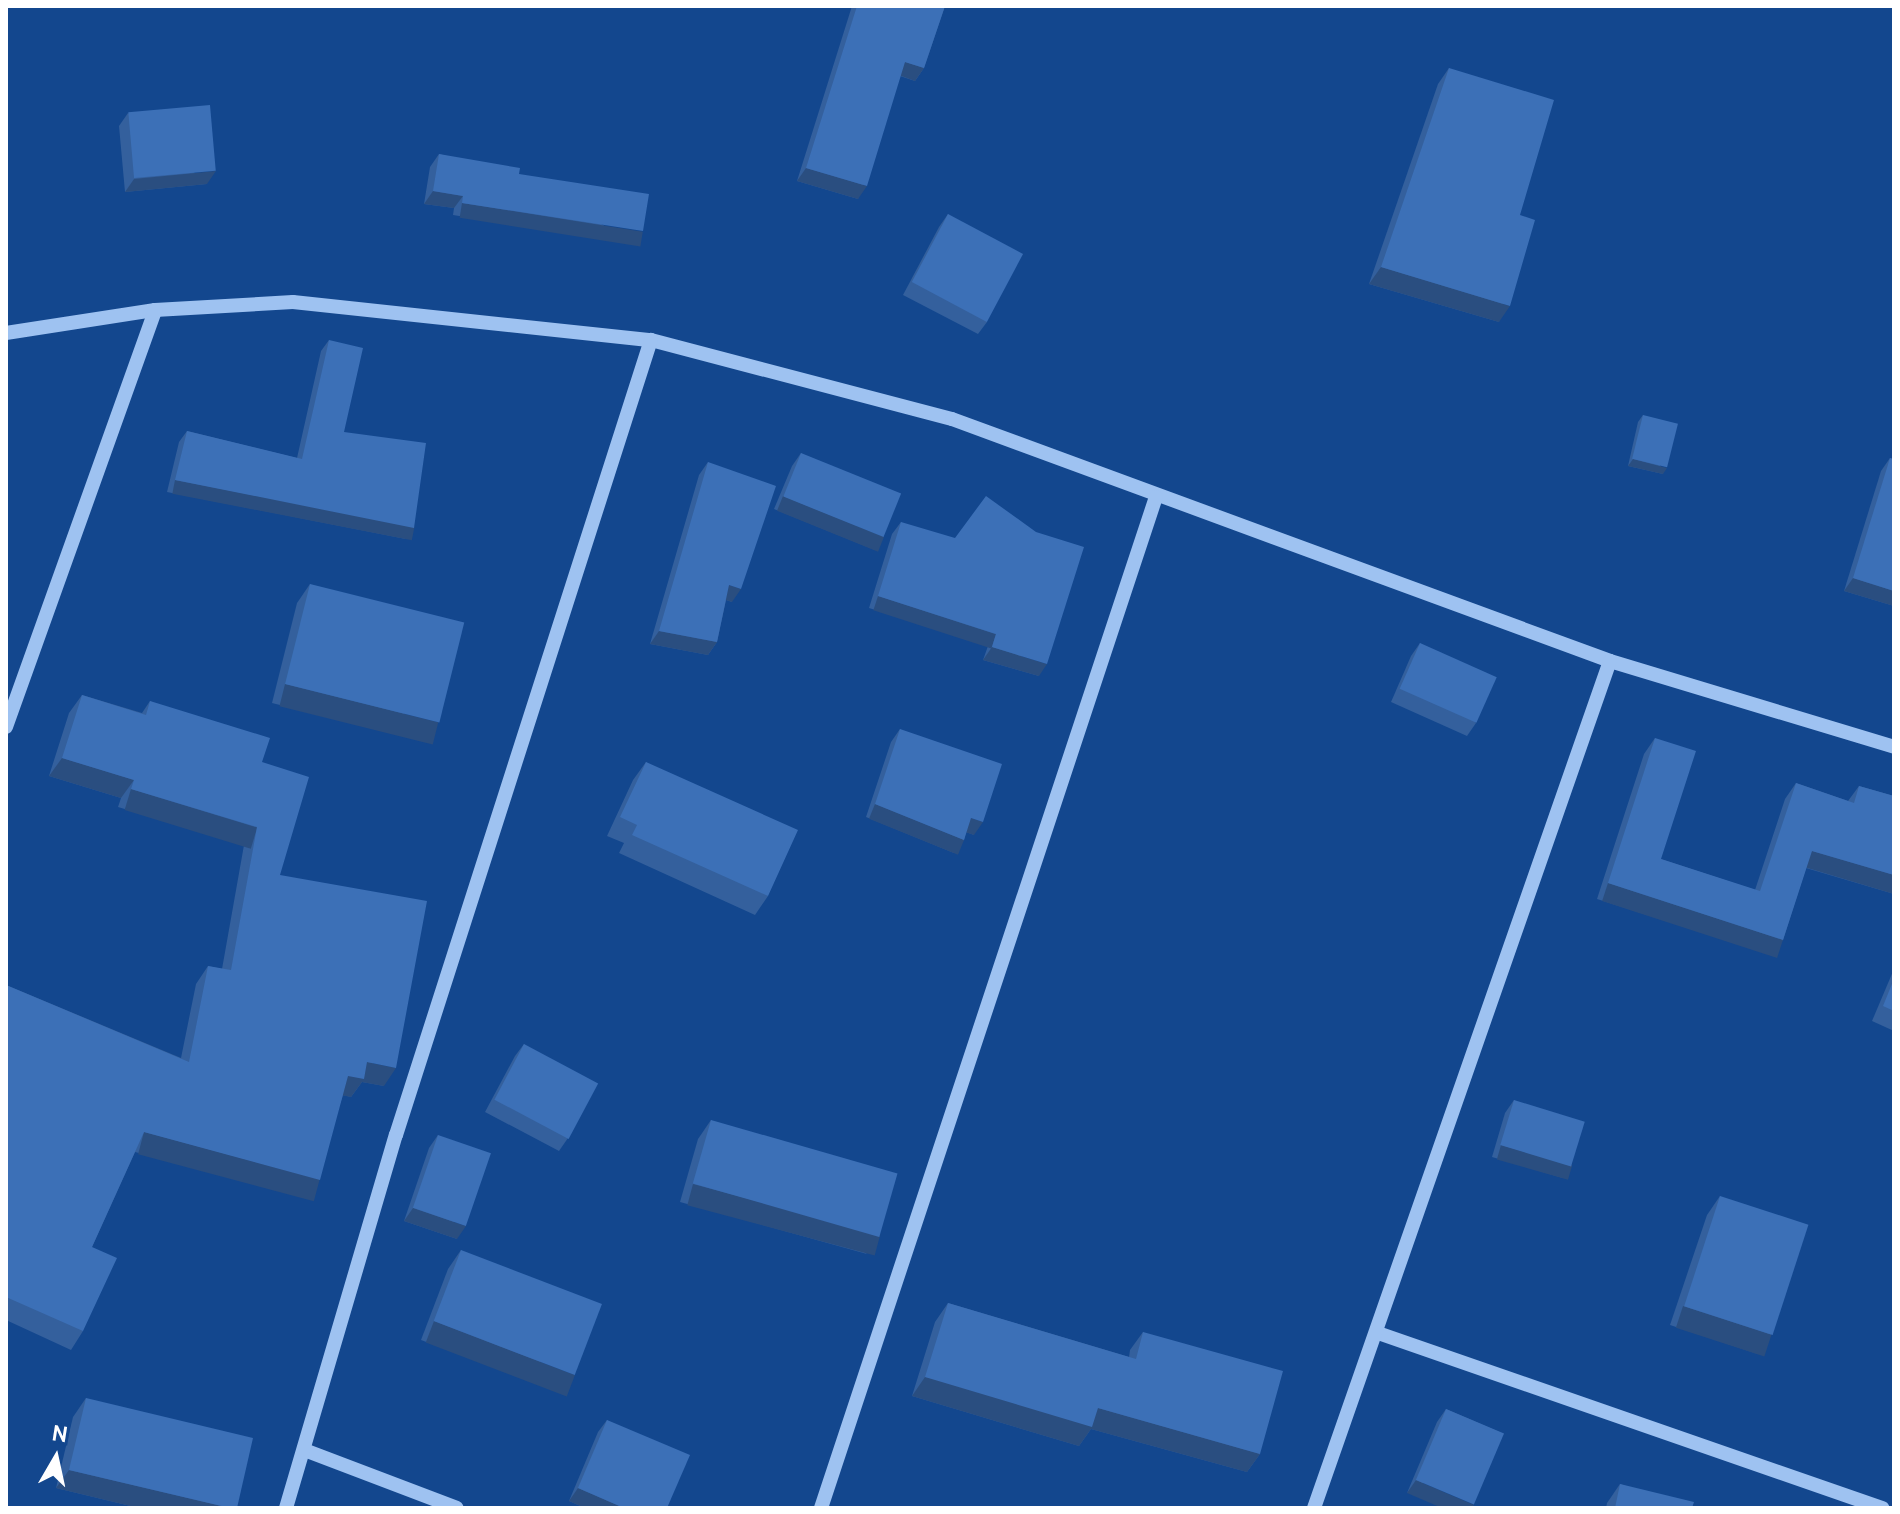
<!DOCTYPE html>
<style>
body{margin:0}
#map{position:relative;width:1900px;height:1514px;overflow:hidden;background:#13478e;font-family:Cabin,sans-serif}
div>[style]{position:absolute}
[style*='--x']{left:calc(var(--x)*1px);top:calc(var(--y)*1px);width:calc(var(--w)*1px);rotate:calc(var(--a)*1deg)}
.minor>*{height:14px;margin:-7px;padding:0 7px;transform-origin:7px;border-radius:7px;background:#9ec2f1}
.wall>*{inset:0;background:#34609d}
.shaded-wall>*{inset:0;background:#2a4e80;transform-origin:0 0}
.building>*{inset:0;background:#3c70b7;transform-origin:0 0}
span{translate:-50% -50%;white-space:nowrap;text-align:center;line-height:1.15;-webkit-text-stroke:8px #13478e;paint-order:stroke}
.frame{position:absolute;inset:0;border:8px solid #fff;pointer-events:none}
.north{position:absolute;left:16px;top:1418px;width:80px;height:80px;-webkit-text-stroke:6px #13478e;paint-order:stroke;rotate:9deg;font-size:22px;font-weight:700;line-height:32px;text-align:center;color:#fff}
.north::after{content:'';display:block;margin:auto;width:28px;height:36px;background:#fff;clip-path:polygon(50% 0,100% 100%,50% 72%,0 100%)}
</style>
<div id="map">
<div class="minor">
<i style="--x:6;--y:333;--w:151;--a:-8.8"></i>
<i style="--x:155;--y:310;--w:138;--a:-3.3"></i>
<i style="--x:293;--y:302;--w:360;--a:6.1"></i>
<i style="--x:651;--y:340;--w:311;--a:14.7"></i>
<i style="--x:952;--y:419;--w:701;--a:20.19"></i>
<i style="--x:1610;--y:661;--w:297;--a:16.8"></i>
<i style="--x:6;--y:727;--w:443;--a:-70.3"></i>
<i style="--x:1378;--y:1333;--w:534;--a:19.15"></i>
<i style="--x:307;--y:1451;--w:160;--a:20.8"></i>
<i style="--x:286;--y:1508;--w:389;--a:-73.6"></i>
<i style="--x:396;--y:1135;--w:835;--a:-72.22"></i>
<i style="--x:821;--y:1508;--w:1065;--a:-71.67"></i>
<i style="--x:1314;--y:1508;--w:897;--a:-70.74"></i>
</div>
<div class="wall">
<i style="clip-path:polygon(852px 6px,945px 6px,924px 68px,915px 81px,900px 76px,858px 199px,797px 181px)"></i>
<i style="clip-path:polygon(1449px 68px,1520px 215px,1499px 322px,1369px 284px,1438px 84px)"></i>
<i style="clip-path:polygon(128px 113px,207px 184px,125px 192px,119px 126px)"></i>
<i style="clip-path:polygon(439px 154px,519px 174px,634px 244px,453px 215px,454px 208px,424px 204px,430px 167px)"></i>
<i style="clip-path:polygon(948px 214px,987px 322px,978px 334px,903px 295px,939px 227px)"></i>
<i style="clip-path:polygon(329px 340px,344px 432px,414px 528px,406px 539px,167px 492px,179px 442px,187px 431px,297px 458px,321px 351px)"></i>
<i style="clip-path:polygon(1643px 415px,1663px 474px,1628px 466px,1638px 422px)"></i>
<i style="clip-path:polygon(801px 453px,875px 550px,774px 509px,792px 466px)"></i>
<i style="clip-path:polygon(1890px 458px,1894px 606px,1844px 591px,1881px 471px)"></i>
<i style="clip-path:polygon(708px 462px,732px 602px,726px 600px,717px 642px,708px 655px,650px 644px,699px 475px)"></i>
<i style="clip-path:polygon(901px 522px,1039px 676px,983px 660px,988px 646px,869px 608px,892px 534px)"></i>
<i style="clip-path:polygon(310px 584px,425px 742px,272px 703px,297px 603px)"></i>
<i style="clip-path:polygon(1420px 643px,1476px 723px,1467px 736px,1391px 702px,1411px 656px)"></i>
<i style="clip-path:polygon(82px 695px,142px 713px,150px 701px,262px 762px,280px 875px,384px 1086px,362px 1082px,351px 1097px,343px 1095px,308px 1198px,135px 1152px,92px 1247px,83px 1331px,71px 1350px,6px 1320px,6px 985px,181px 1058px,196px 984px,208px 966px,222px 969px,244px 845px,118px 807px,121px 798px,49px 776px,69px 713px)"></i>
<i style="clip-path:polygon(900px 729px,974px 835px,966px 832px,964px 840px,954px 853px,866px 817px,891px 742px)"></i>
<i style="clip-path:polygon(1655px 738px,1661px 859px,1755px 890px,1785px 799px,1796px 783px,1848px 801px,1859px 786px,1894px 796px,1894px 894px,1806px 868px,1783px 940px,1772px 955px,1597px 899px,1644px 754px)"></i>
<i style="clip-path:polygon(646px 762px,768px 896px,755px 915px,619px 853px,624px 843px,607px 836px,633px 780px)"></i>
<i style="clip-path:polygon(1894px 969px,1894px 1031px,1872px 1021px)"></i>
<i style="clip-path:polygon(524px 1044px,568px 1138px,559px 1151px,485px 1112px,515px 1056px)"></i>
<i style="clip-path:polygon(1514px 1100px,1572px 1166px,1563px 1178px,1492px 1157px,1505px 1113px)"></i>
<i style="clip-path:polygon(711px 1120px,867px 1254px,680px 1202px,698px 1139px)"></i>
<i style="clip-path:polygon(438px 1135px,457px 1239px,404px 1221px,429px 1148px)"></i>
<i style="clip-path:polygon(1720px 1196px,1771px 1335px,1758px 1354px,1670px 1325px,1707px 1215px)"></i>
<i style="clip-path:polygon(461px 1250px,562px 1393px,421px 1340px,448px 1269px)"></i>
<i style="clip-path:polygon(948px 1303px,1129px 1357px,1130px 1350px,1143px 1332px,1260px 1454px,1247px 1472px,1091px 1429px,1079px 1446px,912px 1396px,935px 1322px)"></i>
<i style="clip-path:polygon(86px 1398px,237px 1508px,139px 1508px,56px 1488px,73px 1417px)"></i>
<i style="clip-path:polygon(1446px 1409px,1504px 1434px,1407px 1493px,1437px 1422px)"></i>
<i style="clip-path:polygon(607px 1420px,667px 1508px,585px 1508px,569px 1501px,598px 1432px)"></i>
<i style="clip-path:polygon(1620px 1484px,1692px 1508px,1606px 1508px,1607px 1503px)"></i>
</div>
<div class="shaded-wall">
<i style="clip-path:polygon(905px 62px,924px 68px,915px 81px,896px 74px)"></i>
<i style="clip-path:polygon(806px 168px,867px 186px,858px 199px,797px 181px)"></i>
<i style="clip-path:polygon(216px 171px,207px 184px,125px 192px,134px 179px)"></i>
<i style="clip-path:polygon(433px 191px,463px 196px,454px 208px,424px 204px)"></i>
<i style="left:462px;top:203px;width:183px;height:15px;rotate:9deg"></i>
<i style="clip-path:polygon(1381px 267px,1510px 306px,1499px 322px,1369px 284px)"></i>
<i style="clip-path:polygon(1633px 459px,1667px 468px,1663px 474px,1628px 466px)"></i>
<i style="left:175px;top:480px;width:244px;height:14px;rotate:11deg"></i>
<i style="left:783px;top:496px;width:109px;height:16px;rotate:22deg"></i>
<i style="clip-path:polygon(1853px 578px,1894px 591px,1894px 606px,1844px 591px)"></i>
<i style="clip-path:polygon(729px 585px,741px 589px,732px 602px,720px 598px)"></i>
<i style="left:878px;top:596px;width:124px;height:15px;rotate:18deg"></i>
<i style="clip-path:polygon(659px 631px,717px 642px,708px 655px,650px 644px)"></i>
<i style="clip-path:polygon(992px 647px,1047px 664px,1039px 676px,983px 660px)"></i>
<i style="left:285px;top:684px;width:158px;height:23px;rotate:14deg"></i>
<i style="clip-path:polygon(62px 758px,134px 780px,121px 798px,49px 776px)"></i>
<i style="left:131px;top:789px;width:132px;height:22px;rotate:17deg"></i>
<i style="left:875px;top:804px;width:96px;height:16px;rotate:22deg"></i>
<i style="clip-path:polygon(971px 818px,983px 822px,974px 835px,962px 831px)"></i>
<i style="clip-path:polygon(1812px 851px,1894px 875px,1894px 894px,1801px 866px)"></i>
<i style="left:1608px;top:883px;width:184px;height:19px;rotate:18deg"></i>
<i style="clip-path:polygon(367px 1062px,396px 1068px,384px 1086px,362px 1082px,351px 1097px,336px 1094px,348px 1076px)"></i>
<i style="left:144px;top:1132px;width:182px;height:23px;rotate:15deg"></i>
<i style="left:1501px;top:1145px;width:74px;height:15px;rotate:16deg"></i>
<i style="left:693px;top:1184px;width:194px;height:22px;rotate:15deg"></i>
<i style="clip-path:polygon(413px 1208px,466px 1226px,457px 1239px,404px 1221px)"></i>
<i style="left:1683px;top:1306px;width:93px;height:23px;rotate:18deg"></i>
<i style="left:434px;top:1321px;width:151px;height:23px;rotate:21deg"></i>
<i style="clip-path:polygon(925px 1377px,1098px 1408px,1260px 1454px,1247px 1472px,1091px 1429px,1079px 1446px,912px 1396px)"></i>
<i style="clip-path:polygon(69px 1470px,230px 1508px,139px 1508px,56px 1488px)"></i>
<i style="clip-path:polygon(1416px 1480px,1474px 1505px,1472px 1508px,1442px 1508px,1407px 1493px)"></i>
<i style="clip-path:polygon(578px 1488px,624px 1508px,585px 1508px,569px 1501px)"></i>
</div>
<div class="building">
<i style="clip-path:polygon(857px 6px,945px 6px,924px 68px,905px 62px,867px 186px,806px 168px)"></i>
<i style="clip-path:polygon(1449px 68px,1554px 100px,1520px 215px,1535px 220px,1510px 306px,1381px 267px)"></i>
<i style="left:210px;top:105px;width:66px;height:82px;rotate:85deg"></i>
<i style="clip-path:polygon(439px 154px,520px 168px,519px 174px,649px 194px,643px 231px,462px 203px,463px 196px,433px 191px)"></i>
<i style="left:948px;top:214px;width:85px;height:77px;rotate:28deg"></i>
<i style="clip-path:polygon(329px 340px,363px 348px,344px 432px,426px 443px,414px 528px,175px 480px,187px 431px,302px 459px)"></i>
<i style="left:1643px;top:415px;width:36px;height:45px;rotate:14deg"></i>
<i style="left:801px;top:453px;width:108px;height:47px;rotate:22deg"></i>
<i style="clip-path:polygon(1890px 458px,1894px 459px,1894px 591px,1853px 578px)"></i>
<i style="clip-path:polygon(708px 462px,776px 486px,741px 589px,729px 585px,717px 642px,659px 631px)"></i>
<i style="clip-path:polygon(986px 496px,1036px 532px,1084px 547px,1047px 664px,992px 647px,996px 634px,878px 596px,901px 522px,955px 538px)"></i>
<i style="left:310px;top:584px;width:159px;height:103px;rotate:14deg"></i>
<i style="left:1420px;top:643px;width:84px;height:50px;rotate:24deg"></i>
<i style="clip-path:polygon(82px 695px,146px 715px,150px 701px,270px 738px,262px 762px,309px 777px,280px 875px,427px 901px,396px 1068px,367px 1062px,364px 1079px,348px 1076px,320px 1180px,144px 1132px,92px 1247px,117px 1258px,83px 1331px,6px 1297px,6px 985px,189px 1062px,208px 966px,231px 970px,257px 827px,131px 789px,134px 780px,62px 758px)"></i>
<i style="clip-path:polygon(900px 729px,1002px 764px,983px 822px,971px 818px,964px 840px,875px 804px)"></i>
<i style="clip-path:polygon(1655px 738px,1696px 751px,1661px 859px,1760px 891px,1796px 783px,1854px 803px,1859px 786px,1894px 796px,1894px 875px,1812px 851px,1783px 940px,1608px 883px)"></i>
<i style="clip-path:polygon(646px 762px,798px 830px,768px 896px,632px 835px,637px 825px,620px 817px)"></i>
<i style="clip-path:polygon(1894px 979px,1894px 1011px,1883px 1006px)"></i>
<i style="left:524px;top:1044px;width:84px;height:63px;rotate:28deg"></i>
<i style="left:1514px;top:1100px;width:74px;height:47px;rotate:17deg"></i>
<i style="left:711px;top:1120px;width:194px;height:66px;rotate:16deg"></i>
<i style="left:438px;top:1135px;width:56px;height:77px;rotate:19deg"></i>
<i style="left:1720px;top:1196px;width:93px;height:116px;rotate:18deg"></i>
<i style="left:461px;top:1250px;width:151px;height:76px;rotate:21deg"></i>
<i style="clip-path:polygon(948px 1303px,1136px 1359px,1143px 1332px,1283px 1371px,1260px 1454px,1098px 1408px,1092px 1427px,925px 1377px)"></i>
<i style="clip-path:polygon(86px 1398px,253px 1438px,237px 1508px,230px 1508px,69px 1470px)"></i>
<i style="left:1446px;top:1409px;width:63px;height:77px;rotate:23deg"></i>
<i style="clip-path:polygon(607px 1420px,690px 1455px,667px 1508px,624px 1508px,578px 1488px)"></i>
<i style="clip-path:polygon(1620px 1484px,1694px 1502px,1692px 1508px,1615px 1508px)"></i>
</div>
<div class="frame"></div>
<div class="north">N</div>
</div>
